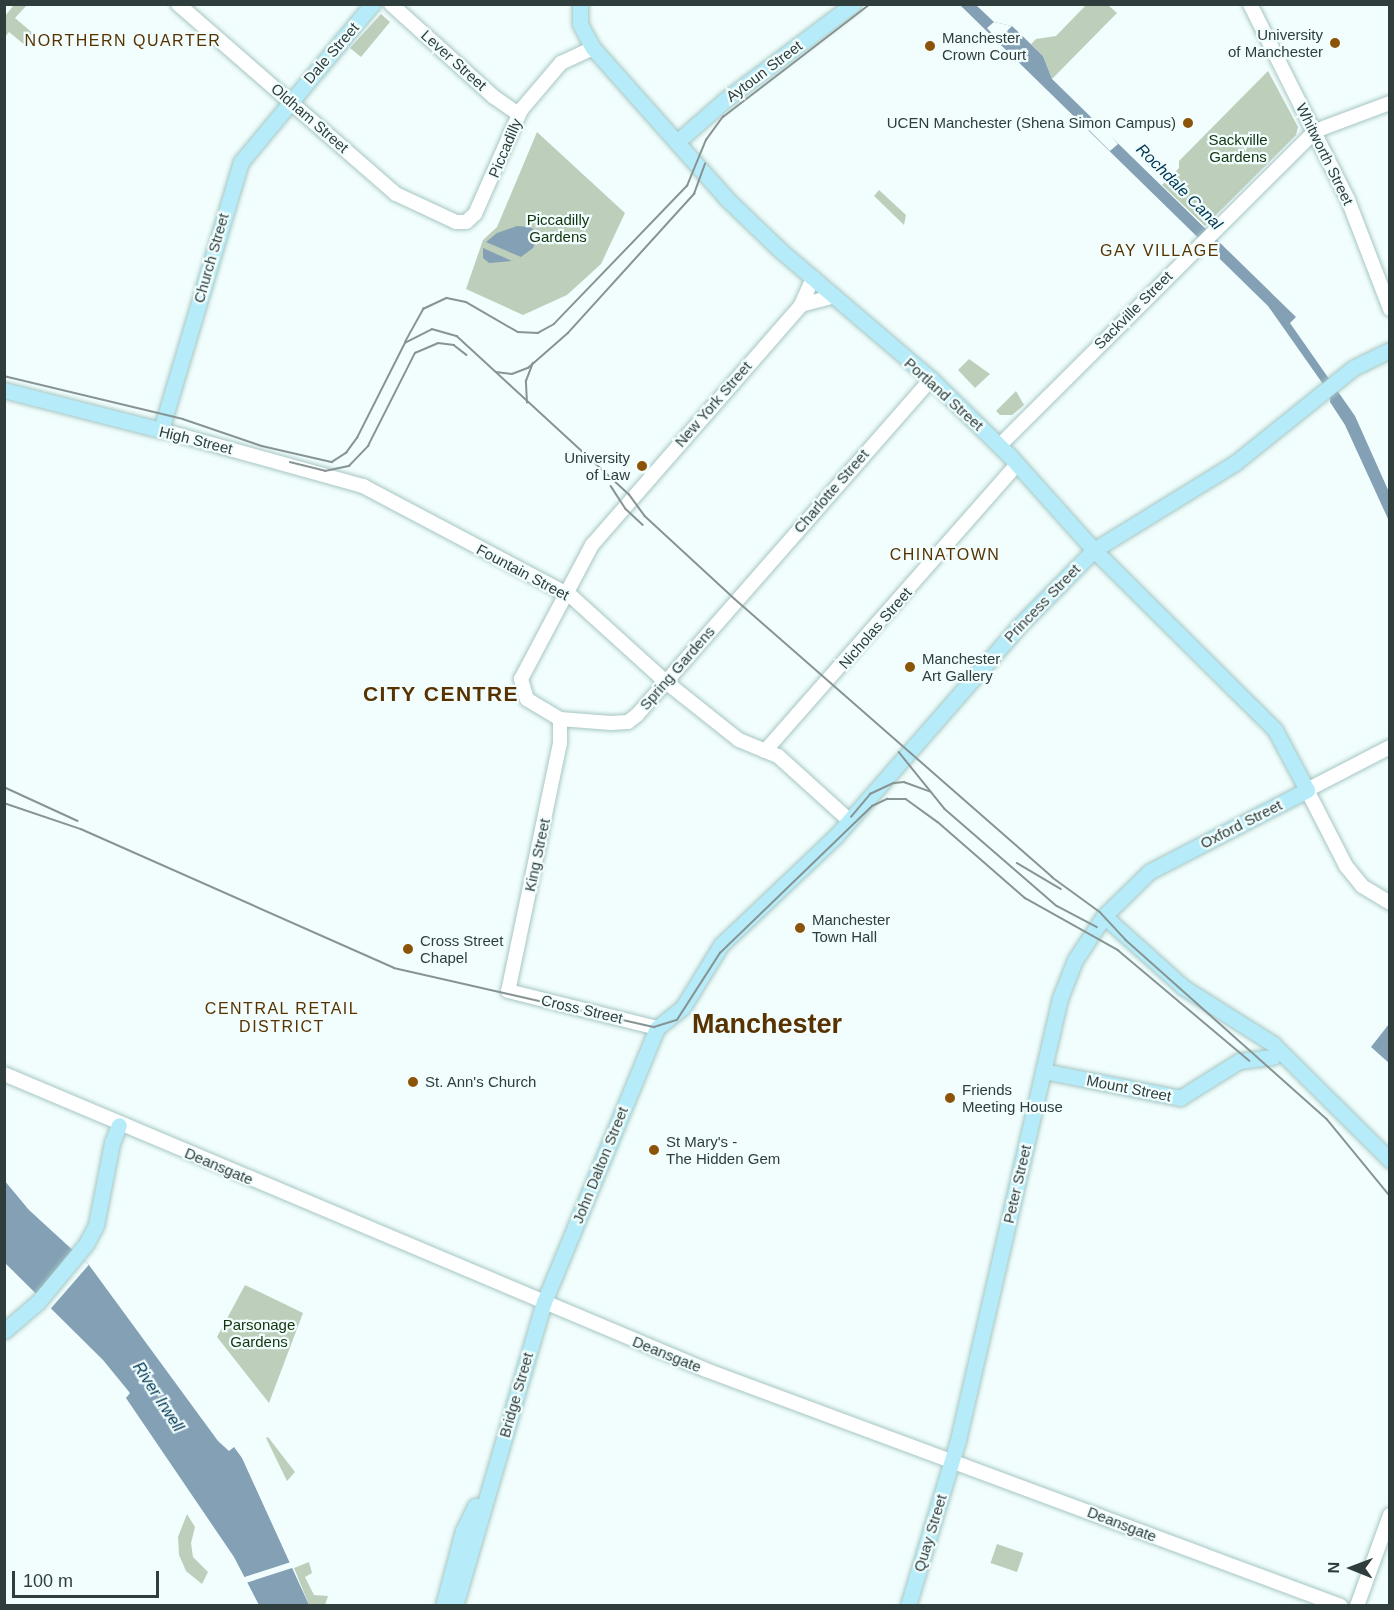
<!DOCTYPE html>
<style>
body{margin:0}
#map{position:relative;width:1394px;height:1610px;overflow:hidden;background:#f1fefd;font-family:Helvetica,sans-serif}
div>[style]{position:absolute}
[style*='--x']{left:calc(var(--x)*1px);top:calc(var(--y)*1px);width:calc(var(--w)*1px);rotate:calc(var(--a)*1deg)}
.green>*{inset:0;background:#bdcfbb;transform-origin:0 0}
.water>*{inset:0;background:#84a0b5}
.pier>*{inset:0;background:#f1fefd;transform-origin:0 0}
.roads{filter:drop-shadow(0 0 2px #a6c6c3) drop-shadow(0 0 2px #a6c6c3)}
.secondary>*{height:14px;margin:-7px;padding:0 7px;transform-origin:7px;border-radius:7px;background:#fff}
.primary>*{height:15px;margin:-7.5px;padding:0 7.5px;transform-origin:7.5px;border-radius:7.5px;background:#b6ecfa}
.tram>*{height:1.5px;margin:-0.75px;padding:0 0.75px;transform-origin:0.75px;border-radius:0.75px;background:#879493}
.dots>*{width:16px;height:16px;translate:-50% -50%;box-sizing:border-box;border:3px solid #f1fefd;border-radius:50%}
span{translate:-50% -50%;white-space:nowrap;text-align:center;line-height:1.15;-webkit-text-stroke:4.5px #f1fefd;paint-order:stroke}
.poi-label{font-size:15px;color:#303d3d}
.right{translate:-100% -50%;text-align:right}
.left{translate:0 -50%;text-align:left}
.street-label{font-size:15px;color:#303d3d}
.park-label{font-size:15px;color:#12330d}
.neighbourhood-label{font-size:16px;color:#583200;letter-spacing:1.5px}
.water-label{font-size:16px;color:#013554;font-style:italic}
.district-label{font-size:21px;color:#583200;font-weight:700;letter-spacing:1.5px}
.town-label{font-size:27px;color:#583200;font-weight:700}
.frame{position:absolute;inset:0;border:6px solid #303d3d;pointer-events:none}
.north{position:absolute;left:1322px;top:1538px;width:60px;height:60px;-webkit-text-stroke:4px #f1fefd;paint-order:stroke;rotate:271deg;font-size:16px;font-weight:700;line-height:24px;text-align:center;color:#303d3d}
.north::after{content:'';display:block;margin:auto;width:21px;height:27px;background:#303d3d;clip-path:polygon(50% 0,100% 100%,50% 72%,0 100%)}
.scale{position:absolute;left:12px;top:1571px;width:147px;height:27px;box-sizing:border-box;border:3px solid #303d3d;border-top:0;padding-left:8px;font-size:18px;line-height:21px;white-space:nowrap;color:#303d3d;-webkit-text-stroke:4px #f1fefd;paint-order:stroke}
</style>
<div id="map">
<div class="green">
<i style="clip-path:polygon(14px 5px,27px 5px,15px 18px,35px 35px,26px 46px,9px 32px,5px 37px,5px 16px)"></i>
<i style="clip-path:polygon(1086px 5px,1108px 5px,1117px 13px,1052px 79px,1043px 56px,1031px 44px,1036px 39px,1056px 36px)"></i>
<i style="clip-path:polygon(381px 14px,390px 22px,361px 57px,350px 48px)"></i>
<i style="clip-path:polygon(1268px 71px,1298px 127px,1296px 135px,1205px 226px,1162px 185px,1179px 168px,1179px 161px)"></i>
<i style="clip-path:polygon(537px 132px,625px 213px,601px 264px,567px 295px,523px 315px,466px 289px,483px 240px,497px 227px)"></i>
<i style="clip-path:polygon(879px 190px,906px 215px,904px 225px,874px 196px)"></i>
<i style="clip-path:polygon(969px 359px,990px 374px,975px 388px,958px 370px)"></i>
<i style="clip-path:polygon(1016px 391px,1024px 405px,1012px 415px,1000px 415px,996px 411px)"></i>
<i style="clip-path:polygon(245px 1285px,303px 1313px,269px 1403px,217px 1337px)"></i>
<i style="clip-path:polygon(268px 1437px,295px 1472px,287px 1481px,266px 1438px)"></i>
<i style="clip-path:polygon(187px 1514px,195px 1527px,191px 1543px,193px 1557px,208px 1572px,202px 1584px,186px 1571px,179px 1555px,178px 1537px)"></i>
<i style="left:997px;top:1544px;width:28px;height:20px;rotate:19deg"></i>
<i style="clip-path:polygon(309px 1562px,312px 1573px,305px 1577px,314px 1595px,328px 1596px,325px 1605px,309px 1605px,294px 1568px)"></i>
</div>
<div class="water">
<i style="clip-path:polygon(960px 5px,976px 5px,994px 22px,1012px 26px,1043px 56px,1052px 79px,1296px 317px,1290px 323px,1355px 416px,1389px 492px,1389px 521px,1345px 425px,1330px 402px,1330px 394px,1268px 306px)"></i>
<i style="clip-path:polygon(517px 226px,531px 227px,538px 236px,533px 248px,521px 257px,486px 242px,497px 233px)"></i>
<i style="clip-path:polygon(483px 248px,512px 261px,489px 263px,483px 258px)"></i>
<i style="clip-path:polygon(1389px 1024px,1389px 1063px,1371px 1047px)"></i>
<i style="clip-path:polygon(4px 1180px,29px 1210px,89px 1265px,218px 1441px,229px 1451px,234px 1447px,242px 1458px,309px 1605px,259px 1605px,234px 1557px,126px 1398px,130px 1393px,103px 1360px,5px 1263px)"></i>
</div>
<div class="pier">
<i style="clip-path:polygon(994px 22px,1012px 26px,998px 40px,987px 28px)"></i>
<i style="clip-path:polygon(1094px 117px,1118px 144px,1110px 151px,1085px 126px)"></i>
<i style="left:73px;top:1251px;width:21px;height:59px;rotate:41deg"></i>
<i style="left:294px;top:1561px;width:6px;height:55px;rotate:72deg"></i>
</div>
<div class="roads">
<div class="secondary">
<i style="--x:178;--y:4;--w:289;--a:41.1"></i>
<i style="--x:396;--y:194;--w:66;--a:25"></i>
<i style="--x:456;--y:222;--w:10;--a:0"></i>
<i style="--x:466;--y:222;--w:12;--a:-42"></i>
<i style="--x:475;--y:214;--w:114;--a:-66.1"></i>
<i style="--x:521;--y:110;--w:62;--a:-49.6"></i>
<i style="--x:561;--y:63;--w:35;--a:-25"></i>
<i style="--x:391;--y:4;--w:139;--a:42.1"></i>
<i style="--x:494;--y:97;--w:29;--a:35"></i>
<i style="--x:1250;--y:4;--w:219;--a:63.4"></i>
<i style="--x:1348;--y:200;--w:117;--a:68.9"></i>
<i style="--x:801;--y:305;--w:34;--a:-15"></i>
<i style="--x:161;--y:430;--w:210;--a:15.5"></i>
<i style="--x:363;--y:486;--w:235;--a:27.9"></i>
<i style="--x:571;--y:596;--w:128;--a:42.2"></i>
<i style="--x:666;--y:682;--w:93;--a:38.5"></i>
<i style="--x:739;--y:740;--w:42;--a:22.3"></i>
<i style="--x:778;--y:756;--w:97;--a:42.1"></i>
<i style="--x:1000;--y:445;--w:445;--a:-44.9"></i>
<i style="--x:1315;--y:131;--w:80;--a:-20.5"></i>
<i style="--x:560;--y:719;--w:39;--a:-149"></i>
<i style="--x:527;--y:699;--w:21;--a:-107"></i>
<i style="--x:521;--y:679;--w:152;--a:-62.1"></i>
<i style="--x:592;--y:545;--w:318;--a:-48.9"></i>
<i style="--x:801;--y:305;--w:30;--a:-66"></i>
<i style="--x:560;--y:719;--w:51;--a:4.5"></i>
<i style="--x:611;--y:723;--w:17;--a:-3"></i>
<i style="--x:628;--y:722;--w:11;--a:-38"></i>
<i style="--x:637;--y:715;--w:446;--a:-48.8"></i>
<i style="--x:560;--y:719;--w:24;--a:90"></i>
<i style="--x:560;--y:743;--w:253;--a:101.8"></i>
<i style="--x:508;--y:991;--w:154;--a:13.9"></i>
<i style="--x:1390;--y:747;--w:93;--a:152.6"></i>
<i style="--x:1307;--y:790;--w:85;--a:62.8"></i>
<i style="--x:1346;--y:866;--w:26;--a:51"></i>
<i style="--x:1362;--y:886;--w:33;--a:31"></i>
<i style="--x:765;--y:751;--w:382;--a:-48.7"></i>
<i style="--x:4;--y:1074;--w:762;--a:22.86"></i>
<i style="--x:706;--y:1370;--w:677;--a:20.39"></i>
<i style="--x:1357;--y:1606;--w:97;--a:-70.1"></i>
</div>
<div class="primary">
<i style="--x:580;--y:4;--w:20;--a:90"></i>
<i style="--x:580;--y:24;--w:27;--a:62"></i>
<i style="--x:593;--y:48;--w:202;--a:48.4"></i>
<i style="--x:727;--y:199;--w:74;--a:43.9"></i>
<i style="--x:780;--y:250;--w:199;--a:40.5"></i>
<i style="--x:931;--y:379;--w:109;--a:44.3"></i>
<i style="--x:1009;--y:455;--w:127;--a:48.2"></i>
<i style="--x:1094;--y:550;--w:255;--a:44.8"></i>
<i style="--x:1275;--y:730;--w:68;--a:61.9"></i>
<i style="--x:1307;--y:790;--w:178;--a:152.6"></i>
<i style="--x:1149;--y:872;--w:63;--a:135.6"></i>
<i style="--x:1104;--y:916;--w:53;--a:123.4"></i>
<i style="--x:1075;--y:960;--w:41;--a:111.5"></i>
<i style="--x:1060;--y:998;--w:454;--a:103"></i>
<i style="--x:958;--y:1440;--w:173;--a:106.8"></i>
<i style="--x:678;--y:141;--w:62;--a:-41.1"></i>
<i style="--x:725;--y:100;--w:160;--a:-36.9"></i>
<i style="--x:4;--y:390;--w:162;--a:14.3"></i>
<i style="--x:161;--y:430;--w:280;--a:-73.4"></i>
<i style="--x:241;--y:162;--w:205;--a:-50.3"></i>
<i style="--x:1104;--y:916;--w:106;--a:41.9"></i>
<i style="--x:1183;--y:987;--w:107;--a:32.3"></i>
<i style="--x:1273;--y:1044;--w:165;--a:44.8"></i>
<i style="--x:1043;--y:1071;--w:140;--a:11.1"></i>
<i style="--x:1180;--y:1098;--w:70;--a:-32.1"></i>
<i style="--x:1239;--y:1061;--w:34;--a:-7"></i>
<i style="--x:4;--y:1331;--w:45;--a:-40.5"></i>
<i style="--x:38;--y:1302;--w:75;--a:-50.4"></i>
<i style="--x:86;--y:1244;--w:21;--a:-62"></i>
<i style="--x:96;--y:1225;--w:84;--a:-79"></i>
<i style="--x:112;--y:1143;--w:19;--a:-69"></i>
<i style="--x:443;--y:1606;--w:78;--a:-75.1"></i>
<i style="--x:463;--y:1531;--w:28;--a:-64"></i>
<i style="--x:455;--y:1606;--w:317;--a:-73.7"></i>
<i style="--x:544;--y:1302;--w:296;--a:-67.6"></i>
<i style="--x:657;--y:1028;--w:33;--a:-39"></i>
<i style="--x:683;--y:1007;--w:73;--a:-58.5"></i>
<i style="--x:721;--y:945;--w:157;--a:-43.5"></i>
<i style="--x:835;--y:837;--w:279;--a:-48.9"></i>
<i style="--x:1018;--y:627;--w:108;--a:-45.4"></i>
<i style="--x:1094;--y:550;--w:166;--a:-31.7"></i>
<i style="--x:1235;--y:463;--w:151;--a:-38.8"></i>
<i style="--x:1353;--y:368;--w:41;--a:-25.9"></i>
</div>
</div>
<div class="tram">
<i style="--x:405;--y:342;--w:38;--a:-61"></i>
<i style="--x:423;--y:309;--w:26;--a:-25"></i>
<i style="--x:447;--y:298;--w:19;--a:12"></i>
<i style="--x:466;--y:302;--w:60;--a:30"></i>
<i style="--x:518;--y:332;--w:20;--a:3"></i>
<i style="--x:538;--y:333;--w:18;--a:-29"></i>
<i style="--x:554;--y:324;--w:192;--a:-46.1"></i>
<i style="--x:687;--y:186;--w:50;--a:-67.6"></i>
<i style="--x:706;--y:140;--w:29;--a:-54"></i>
<i style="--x:723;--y:117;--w:185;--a:-37.5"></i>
<i style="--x:496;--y:372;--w:16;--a:7"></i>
<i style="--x:512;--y:374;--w:17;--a:-21"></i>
<i style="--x:528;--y:368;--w:53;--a:-41.2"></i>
<i style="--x:568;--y:333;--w:188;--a:-47.8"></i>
<i style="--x:694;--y:194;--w:32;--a:-70"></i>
<i style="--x:4;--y:376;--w:184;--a:13.5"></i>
<i style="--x:183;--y:419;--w:83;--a:18.9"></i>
<i style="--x:262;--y:446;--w:72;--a:12.9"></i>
<i style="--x:332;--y:462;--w:17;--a:-33"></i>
<i style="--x:346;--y:453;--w:19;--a:-54"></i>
<i style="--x:357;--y:438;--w:106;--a:-63.2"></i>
<i style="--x:405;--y:343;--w:30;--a:-27"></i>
<i style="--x:432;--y:329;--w:26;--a:16"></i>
<i style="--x:457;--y:336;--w:234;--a:42.6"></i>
<i style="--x:629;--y:494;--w:27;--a:54"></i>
<i style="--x:645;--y:516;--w:122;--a:42.7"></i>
<i style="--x:735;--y:599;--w:422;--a:41.2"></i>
<i style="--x:1052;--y:877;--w:59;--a:36.1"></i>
<i style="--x:1100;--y:912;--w:38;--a:47"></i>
<i style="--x:1126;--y:940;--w:269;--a:41.7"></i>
<i style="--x:1327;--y:1119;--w:99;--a:50.7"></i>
<i style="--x:527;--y:403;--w:22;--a:-93"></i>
<i style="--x:526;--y:381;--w:19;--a:-69"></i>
<i style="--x:290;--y:462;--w:36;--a:14"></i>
<i style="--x:325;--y:471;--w:25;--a:-12"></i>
<i style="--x:349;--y:466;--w:28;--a:-46"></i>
<i style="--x:368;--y:446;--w:104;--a:-63.2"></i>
<i style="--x:415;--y:353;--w:25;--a:-23"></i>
<i style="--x:438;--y:343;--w:16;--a:7"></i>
<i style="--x:454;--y:345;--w:16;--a:38"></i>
<i style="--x:611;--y:486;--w:27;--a:57"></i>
<i style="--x:626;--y:509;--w:23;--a:43"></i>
<i style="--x:899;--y:752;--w:73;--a:51.1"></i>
<i style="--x:945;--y:809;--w:148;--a:40.9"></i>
<i style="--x:1057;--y:906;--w:45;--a:27.7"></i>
<i style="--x:4;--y:787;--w:81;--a:24.7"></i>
<i style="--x:4;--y:803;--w:81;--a:18.7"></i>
<i style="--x:81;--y:829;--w:342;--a:23.9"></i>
<i style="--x:394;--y:968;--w:267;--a:12.8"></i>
<i style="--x:654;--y:1027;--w:24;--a:-17"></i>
<i style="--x:677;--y:1020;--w:80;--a:-57.3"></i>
<i style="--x:720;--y:953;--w:211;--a:-44"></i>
<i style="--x:872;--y:806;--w:17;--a:-25"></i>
<i style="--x:887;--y:799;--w:19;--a:0"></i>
<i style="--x:906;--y:799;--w:39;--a:36"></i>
<i style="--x:938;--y:822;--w:116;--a:41.1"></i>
<i style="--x:1025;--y:898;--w:107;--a:29.2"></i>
<i style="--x:1118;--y:950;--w:172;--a:40.1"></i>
<i style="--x:851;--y:817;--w:30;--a:-50"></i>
<i style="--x:870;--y:794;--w:26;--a:-25"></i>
<i style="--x:894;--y:783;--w:10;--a:-6"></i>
<i style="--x:904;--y:782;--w:27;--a:20"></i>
<i style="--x:1017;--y:863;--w:51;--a:30.6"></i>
</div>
<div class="dots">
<i style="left:1335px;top:43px;background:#8c5408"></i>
<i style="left:930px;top:46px;background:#8c5408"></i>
<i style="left:1188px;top:123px;background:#8c5408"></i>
<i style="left:642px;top:466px;background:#8c5408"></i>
<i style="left:910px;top:667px;background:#8c5408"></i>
<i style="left:800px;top:928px;background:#8c5408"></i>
<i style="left:408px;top:949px;background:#8c5408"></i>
<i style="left:413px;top:1082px;background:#8c5408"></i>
<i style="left:950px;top:1098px;background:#8c5408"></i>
<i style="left:654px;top:1150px;background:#8c5408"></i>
</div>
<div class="poi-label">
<span class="right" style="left:1323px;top:43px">University<br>of Manchester</span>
<span class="left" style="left:942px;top:46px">Manchester<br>Crown Court</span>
<span class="right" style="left:1176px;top:123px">UCEN Manchester (Shena Simon Campus)</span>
<span class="right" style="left:630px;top:466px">University<br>of Law</span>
<span class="left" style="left:922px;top:667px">Manchester<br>Art Gallery</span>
<span class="left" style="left:812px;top:928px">Manchester<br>Town Hall</span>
<span class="left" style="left:420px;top:949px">Cross Street<br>Chapel</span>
<span class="left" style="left:425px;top:1082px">St. Ann's Church</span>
<span class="left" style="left:962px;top:1098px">Friends<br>Meeting House</span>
<span class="left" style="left:666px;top:1150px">St Mary's -<br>The Hidden Gem</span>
</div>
<div class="street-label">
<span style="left:331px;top:53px;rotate:-49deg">Dale Street</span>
<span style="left:454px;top:60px;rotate:42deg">Lever Street</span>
<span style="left:764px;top:71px;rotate:-37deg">Aytoun Street</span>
<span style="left:310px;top:118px;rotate:41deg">Oldham Street</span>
<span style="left:505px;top:148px;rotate:-67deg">Piccadilly</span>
<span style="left:1325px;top:154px;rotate:64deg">Whitworth Street</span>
<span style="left:211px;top:258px;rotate:-74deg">Church Street</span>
<span style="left:1133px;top:310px;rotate:-45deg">Sackville Street</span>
<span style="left:944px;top:394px;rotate:42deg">Portland Street</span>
<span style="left:713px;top:404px;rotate:-49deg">New York Street</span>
<span style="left:196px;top:440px;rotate:14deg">High Street</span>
<span style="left:831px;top:491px;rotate:-49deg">Charlotte Street</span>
<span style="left:523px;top:572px;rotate:28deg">Fountain Street</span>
<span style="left:1042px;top:603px;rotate:-46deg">Princess Street</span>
<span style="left:875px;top:628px;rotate:-49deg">Nicholas Street</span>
<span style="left:677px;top:668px;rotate:-49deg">Spring Gardens</span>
<span style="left:1241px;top:824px;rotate:-27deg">Oxford Street</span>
<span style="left:537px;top:855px;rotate:-78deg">King Street</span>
<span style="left:582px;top:1009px;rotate:13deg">Cross Street</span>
<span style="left:1129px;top:1088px;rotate:11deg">Mount Street</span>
<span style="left:600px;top:1165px;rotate:-68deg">John Dalton Street</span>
<span style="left:219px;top:1166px;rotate:23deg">Deansgate</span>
<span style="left:1017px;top:1184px;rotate:-77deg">Peter Street</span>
<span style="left:667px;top:1354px;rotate:22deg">Deansgate</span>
<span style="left:516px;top:1395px;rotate:-74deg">Bridge Street</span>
<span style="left:1122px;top:1524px;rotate:21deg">Deansgate</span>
<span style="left:930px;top:1533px;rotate:-73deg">Quay Street</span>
</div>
<div class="park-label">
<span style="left:1238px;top:148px">Sackville<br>Gardens</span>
<span style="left:558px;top:228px">Piccadilly<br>Gardens</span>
<span style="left:259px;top:1333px">Parsonage<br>Gardens</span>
</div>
<div class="neighbourhood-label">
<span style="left:123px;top:41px">NORTHERN QUARTER</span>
<span style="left:1160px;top:251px">GAY VILLAGE</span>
<span style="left:945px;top:555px">CHINATOWN</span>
<span style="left:282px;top:1018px">CENTRAL RETAIL<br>DISTRICT</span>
</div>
<div class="water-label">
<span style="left:1179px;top:187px;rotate:45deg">Rochdale Canal</span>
<span style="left:158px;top:1397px;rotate:57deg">River Irwell</span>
</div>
<div class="district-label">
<span style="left:441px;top:694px">CITY CENTRE</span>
</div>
<div class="town-label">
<span style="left:767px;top:1025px">Manchester</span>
</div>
<div class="frame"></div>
<div class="north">N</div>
<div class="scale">100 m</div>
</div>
